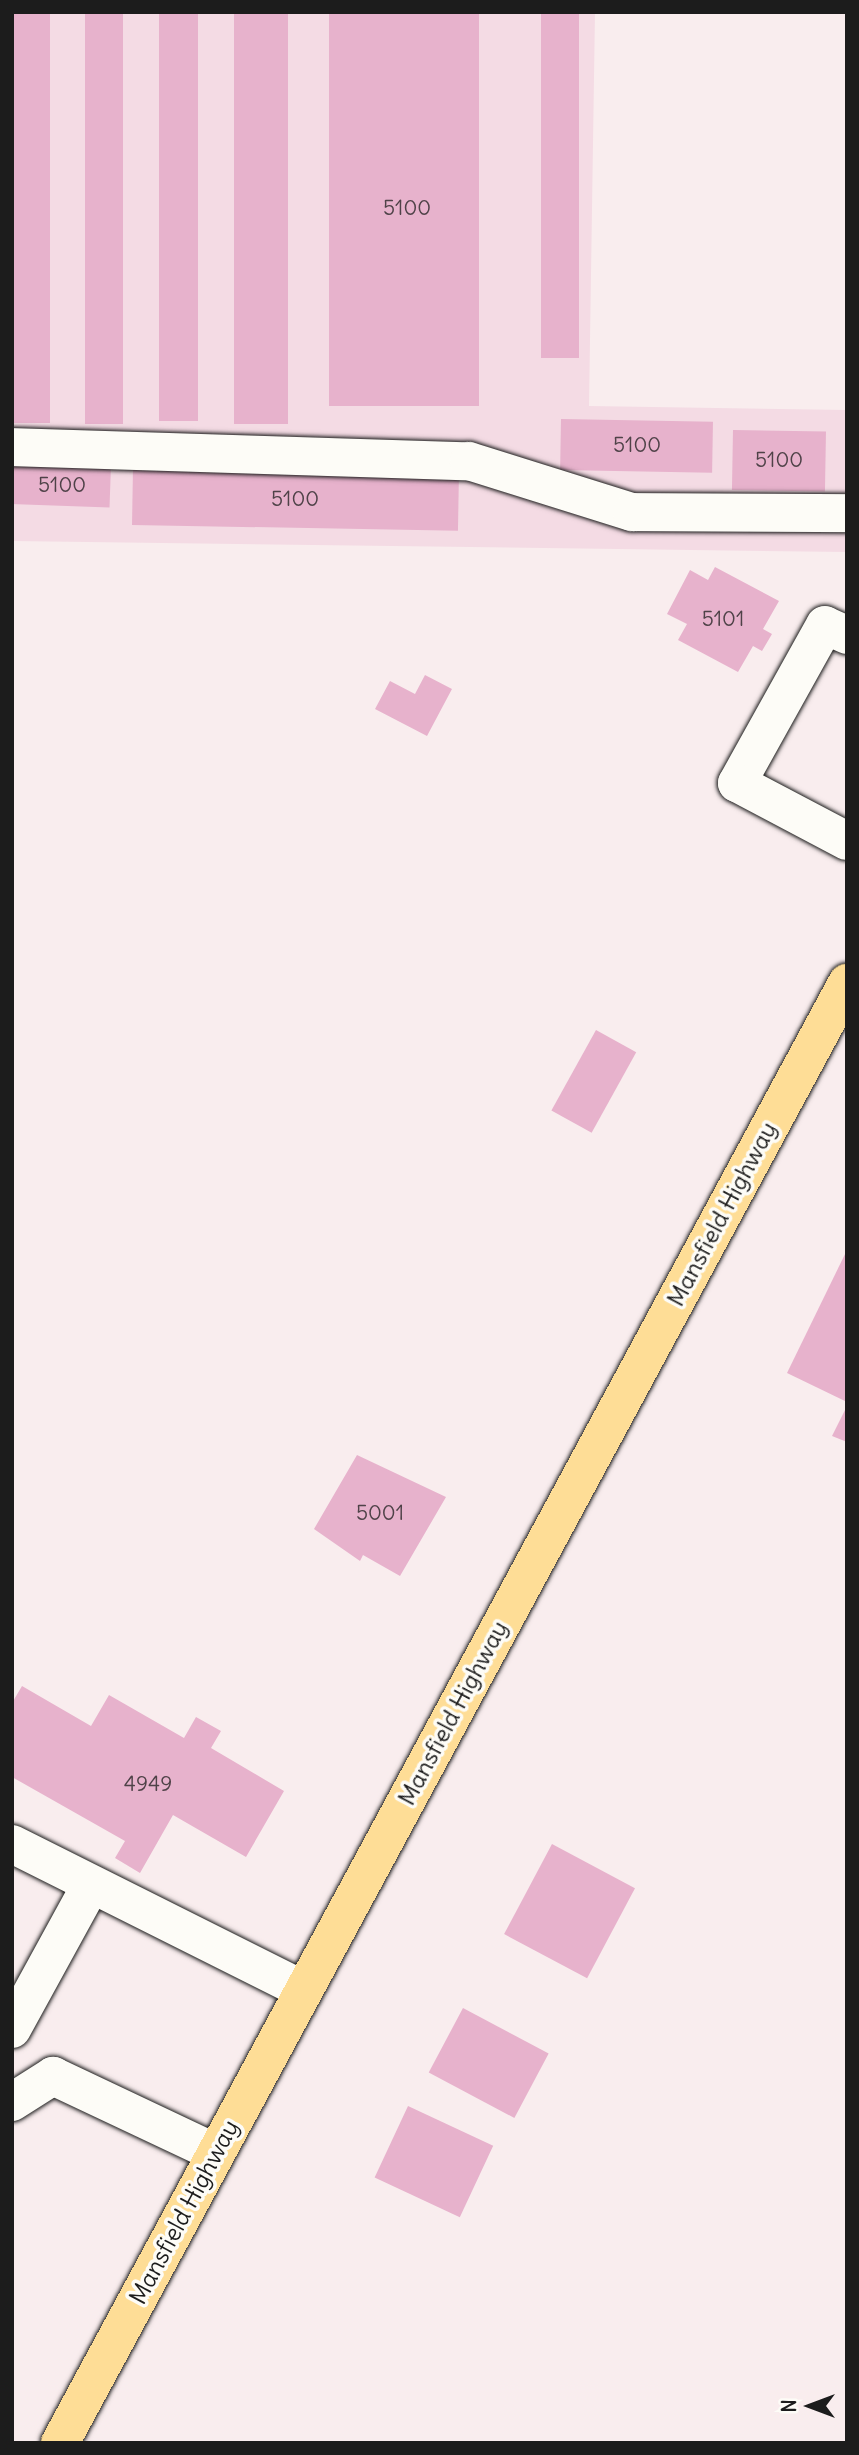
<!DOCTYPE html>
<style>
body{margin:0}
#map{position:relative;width:859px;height:2455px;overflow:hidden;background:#f9edee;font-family:Delius,sans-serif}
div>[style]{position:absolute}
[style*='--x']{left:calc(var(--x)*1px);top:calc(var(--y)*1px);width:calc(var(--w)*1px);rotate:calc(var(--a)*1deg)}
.built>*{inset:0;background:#f4dbe4}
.building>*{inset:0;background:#e7b2cc;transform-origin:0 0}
.roads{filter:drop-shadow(0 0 2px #1c1c1c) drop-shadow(0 0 2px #1c1c1c)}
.minor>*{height:38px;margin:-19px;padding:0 19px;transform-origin:19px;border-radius:19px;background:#fdfcf7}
.major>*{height:38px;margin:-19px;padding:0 19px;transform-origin:19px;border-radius:19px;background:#fedd96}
span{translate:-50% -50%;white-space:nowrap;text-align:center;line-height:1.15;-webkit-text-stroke:7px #fdfcf7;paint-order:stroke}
.number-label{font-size:21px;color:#4f4248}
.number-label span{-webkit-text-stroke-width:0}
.street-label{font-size:24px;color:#1c1c1c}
.frame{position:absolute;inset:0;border:14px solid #1c1c1c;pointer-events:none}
.north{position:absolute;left:775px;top:2371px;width:70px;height:70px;-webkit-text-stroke:5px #fdfcf7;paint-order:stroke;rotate:270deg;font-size:19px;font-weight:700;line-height:28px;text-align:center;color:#1c1c1c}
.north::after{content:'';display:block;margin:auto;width:24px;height:32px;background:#1c1c1c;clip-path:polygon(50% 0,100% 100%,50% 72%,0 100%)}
</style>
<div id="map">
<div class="built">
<i style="clip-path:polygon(12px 12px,595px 12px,589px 406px,847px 410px,847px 552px,12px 541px)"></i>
</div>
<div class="building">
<i style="left:14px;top:12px;width:36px;height:411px"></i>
<i style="left:85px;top:12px;width:38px;height:412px"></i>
<i style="left:159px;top:12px;width:39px;height:409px"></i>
<i style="left:234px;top:12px;width:54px;height:412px"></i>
<i style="left:329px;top:12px;width:150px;height:394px"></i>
<i style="left:541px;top:12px;width:38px;height:346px"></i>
<i style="left:561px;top:419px;width:152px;height:51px;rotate:1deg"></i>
<i style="left:733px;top:430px;width:93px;height:60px;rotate:1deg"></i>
<i style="left:12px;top:463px;width:99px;height:41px;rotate:2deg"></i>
<i style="left:133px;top:468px;width:326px;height:57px;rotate:1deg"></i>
<i style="clip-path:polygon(715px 567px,779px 601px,763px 629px,772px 634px,762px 651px,753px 646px,738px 672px,678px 640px,687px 624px,667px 614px,690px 570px,708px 580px)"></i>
<i style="clip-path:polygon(425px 675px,452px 689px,427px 736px,375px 709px,390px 681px,415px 694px)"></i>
<i style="left:596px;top:1030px;width:46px;height:92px;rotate:29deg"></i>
<i style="clip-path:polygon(847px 1250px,847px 1402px,787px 1373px)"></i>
<i style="clip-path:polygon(847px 1406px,847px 1442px,832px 1436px)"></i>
<i style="clip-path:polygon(357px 1455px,446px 1497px,400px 1576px,363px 1555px,360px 1561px,314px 1529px)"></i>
<i style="clip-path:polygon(22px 1686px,91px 1726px,109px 1695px,184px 1738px,196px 1717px,221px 1731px,211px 1748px,284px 1791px,246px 1857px,173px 1815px,140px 1873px,115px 1858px,125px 1841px,12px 1777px,12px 1703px)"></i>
<i style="left:552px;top:1844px;width:94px;height:102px;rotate:28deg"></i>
<i style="left:463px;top:2008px;width:97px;height:73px;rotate:28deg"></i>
<i style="left:408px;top:2106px;width:94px;height:79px;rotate:25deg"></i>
</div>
<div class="roads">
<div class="minor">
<i style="--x:12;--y:447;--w:457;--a:1.8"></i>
<i style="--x:469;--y:461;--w:171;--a:17.4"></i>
<i style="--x:632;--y:512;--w:215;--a:0.3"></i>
<i style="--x:847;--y:635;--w:24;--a:-156"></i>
<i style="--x:825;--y:625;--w:181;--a:119.1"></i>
<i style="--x:737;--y:783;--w:124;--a:27.8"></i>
<i style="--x:12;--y:1844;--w:326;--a:26.6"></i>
<i style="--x:12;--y:2029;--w:164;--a:-61.3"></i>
<i style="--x:12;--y:2102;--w:49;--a:-32.4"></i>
<i style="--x:53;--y:2076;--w:180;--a:25.3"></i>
</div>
<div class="major">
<i style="--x:60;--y:2443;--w:1659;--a:-61.67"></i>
</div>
</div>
<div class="number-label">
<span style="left:407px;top:208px">5100</span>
<span style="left:637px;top:445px">5100</span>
<span style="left:779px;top:460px">5100</span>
<span style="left:62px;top:485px">5100</span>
<span style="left:295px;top:499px">5100</span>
<span style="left:723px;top:619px">5101</span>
<span style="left:380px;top:1513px">5001</span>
<span style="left:148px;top:1784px">4949</span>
</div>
<div class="street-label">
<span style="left:722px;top:1214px;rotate:-62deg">Mansfield Highway</span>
<span style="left:453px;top:1713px;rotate:-62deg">Mansfield Highway</span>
<span style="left:184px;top:2212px;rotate:-62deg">Mansfield Highway</span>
</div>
<div class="frame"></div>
<div class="north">N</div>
</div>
